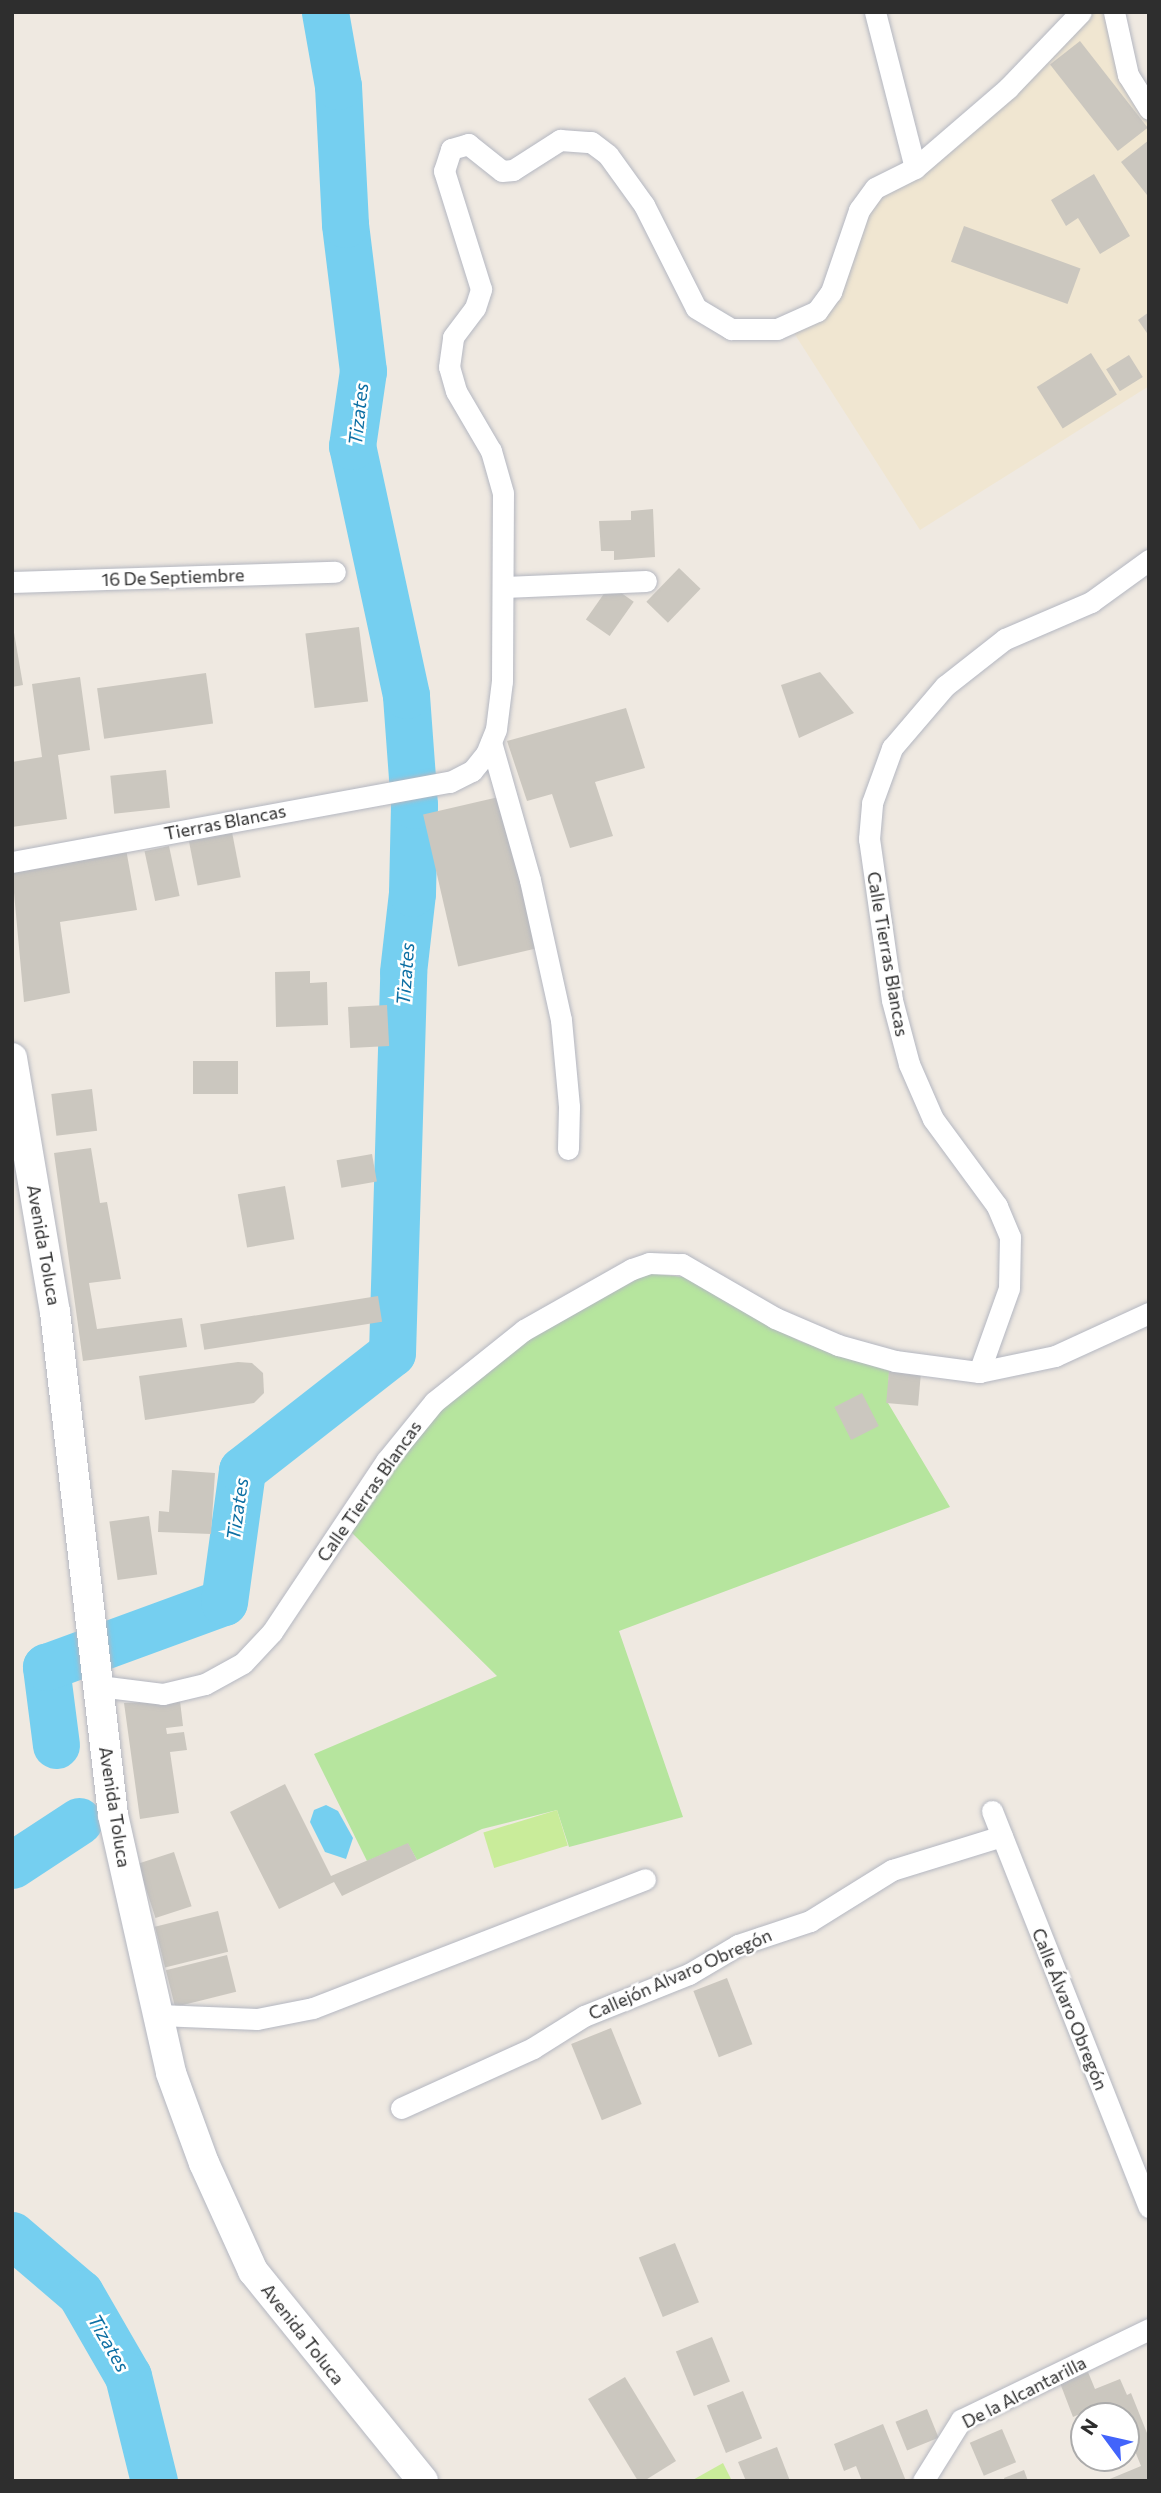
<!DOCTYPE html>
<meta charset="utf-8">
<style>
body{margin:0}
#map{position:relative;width:1161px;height:2493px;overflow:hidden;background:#efe9e1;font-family:Commissioner,sans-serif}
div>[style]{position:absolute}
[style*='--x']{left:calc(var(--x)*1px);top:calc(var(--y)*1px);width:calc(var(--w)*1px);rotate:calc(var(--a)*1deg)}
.education>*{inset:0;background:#f0e6d1}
.green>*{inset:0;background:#b6e59e}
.pitch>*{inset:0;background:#c9ec9a;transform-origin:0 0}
.water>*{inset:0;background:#75cff0}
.river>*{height:47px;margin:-23.5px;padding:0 23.5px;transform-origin:23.5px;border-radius:23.5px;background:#75cff0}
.building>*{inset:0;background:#cbc7bf;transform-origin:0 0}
.roads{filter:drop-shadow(0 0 2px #b4b7c1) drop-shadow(0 0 2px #b4b7c1)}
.street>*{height:21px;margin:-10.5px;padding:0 10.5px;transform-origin:10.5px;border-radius:10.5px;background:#fff}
.secondary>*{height:30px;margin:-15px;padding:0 15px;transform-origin:15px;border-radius:15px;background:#fff}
span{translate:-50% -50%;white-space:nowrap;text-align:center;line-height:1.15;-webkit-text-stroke:5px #fff;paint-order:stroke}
.street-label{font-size:18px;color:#2e2e2e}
.water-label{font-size:19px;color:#0d6fa3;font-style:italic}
.frame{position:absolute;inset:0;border:14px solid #2e2e2e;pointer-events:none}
.north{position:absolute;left:1070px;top:2402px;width:70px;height:70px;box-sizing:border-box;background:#fff;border:2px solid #ababab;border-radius:50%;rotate:303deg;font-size:19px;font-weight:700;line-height:28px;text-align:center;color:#2e2e2e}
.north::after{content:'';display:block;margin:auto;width:24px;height:32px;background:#4264fb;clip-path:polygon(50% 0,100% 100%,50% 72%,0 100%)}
</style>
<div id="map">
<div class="education">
<i style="clip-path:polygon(1086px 12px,1109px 12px,1123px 79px,1133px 103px,1149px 123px,1149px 386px,920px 530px,794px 333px,821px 314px,864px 211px)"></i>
</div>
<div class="green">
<i style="clip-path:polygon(649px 1273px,691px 1278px,799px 1341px,889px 1371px,888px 1403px,950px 1507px,619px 1631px,683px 1817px,569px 1847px,557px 1810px,482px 1829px,417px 1860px,408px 1844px,367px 1861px,314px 1754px,497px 1676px,350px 1531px,439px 1408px,528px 1337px)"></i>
</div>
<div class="pitch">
<i style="left:557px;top:1810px;width:37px;height:77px;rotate:73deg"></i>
<i style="clip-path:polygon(723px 2463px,732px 2481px,691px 2481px)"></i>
</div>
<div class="water">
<i style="clip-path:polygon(326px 1805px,338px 1811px,353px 1838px,346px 1859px,325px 1852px,310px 1822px,314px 1810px)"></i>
</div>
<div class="river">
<i style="--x:56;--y:1745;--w:79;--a:-97.3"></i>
<i style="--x:46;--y:1667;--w:189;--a:-20.1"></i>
<i style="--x:224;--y:1602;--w:133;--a:-82.2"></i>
<i style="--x:242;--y:1470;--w:190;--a:-38"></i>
<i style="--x:392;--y:1353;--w:381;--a:-88.3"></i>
<i style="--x:403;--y:972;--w:80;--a:-83.5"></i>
<i style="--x:412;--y:893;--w:88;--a:-88.7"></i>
<i style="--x:414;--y:805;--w:110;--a:-94.2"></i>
<i style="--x:406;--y:695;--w:255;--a:-102.2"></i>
<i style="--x:352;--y:446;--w:76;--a:-81.7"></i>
<i style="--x:363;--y:371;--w:148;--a:-97"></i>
<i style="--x:345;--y:224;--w:138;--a:-92.9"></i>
<i style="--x:338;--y:86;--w:75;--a:-100"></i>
<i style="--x:12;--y:1865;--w:80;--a:-33.3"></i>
<i style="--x:12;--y:2235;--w:89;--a:40.5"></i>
<i style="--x:80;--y:2293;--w:96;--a:60"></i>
<i style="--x:128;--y:2376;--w:108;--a:76.1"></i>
</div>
<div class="building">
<i style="left:1080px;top:41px;width:110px;height:38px;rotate:52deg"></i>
<i style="clip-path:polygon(1149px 140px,1149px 194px,1147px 195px,1121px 162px)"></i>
<i style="clip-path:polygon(1094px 174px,1130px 236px,1100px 254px,1078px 218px,1066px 226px,1051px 200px)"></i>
<i style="left:964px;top:226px;width:124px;height:38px;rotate:20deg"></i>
<i style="clip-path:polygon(1149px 312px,1149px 336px,1138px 320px)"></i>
<i style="left:1091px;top:353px;width:49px;height:64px;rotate:58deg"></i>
<i style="left:1129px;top:355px;width:26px;height:27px;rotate:58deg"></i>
<i style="clip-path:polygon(653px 509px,655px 557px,614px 560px,614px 551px,601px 551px,599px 521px,631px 520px,631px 511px)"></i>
<i style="left:679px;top:568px;width:30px;height:47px;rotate:44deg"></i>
<i style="left:610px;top:585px;width:29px;height:42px;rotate:35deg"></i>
<i style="clip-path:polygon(12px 621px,23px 685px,12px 687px)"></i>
<i style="left:359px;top:627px;width:75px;height:54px;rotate:83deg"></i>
<i style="clip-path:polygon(820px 672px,854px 713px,799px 738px,781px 685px)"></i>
<i style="left:206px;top:673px;width:51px;height:110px;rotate:82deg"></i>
<i style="clip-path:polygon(80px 677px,90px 750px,58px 755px,67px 819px,12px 827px,12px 762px,42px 757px,32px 684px)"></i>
<i style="clip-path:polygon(626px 708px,645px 768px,595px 782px,613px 836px,570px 848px,552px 794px,527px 801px,507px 741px)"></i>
<i style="left:166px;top:770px;width:38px;height:56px;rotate:84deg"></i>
<i style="left:503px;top:796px;width:156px;height:82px;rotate:77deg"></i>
<i style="left:232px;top:832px;width:46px;height:44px;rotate:79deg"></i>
<i style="left:169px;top:846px;width:51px;height:25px;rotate:78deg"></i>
<i style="clip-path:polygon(126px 849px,137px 910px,60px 922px,70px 993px,24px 1002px,12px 871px)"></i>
<i style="clip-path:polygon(310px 971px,310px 983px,327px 982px,328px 1025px,276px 1027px,275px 972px)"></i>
<i style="left:387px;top:1005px;width:41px;height:39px;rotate:87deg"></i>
<i style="left:193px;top:1061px;width:45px;height:33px"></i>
<i style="left:92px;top:1089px;width:42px;height:41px;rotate:83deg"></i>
<i style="clip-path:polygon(91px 1148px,100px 1203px,107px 1202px,121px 1279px,89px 1283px,97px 1329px,182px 1318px,187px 1347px,83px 1361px,54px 1153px)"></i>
<i style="left:372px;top:1154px;width:28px;height:36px;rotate:80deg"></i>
<i style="left:285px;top:1186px;width:54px;height:48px;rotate:80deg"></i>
<i style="left:378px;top:1296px;width:26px;height:180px;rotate:81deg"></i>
<i style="clip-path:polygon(238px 1362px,252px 1363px,263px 1373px,264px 1393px,254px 1403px,145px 1420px,139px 1376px)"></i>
<i style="left:889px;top:1371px;width:32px;height:32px;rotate:5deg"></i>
<i style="left:862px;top:1393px;width:37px;height:31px;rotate:63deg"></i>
<i style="clip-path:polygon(172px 1470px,215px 1473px,211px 1534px,158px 1532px,159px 1511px,169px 1512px)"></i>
<i style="left:149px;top:1516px;width:59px;height:40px;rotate:82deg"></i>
<i style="clip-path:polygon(180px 1701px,183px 1726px,166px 1728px,167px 1734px,184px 1732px,187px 1750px,170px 1752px,179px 1813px,140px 1819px,124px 1703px)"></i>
<i style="clip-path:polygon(285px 1784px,331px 1876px,408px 1843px,417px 1860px,342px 1896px,334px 1882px,279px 1909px,230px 1812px)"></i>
<i style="left:174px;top:1852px;width:57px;height:38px;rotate:72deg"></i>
<i style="left:218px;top:1911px;width:42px;height:65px;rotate:76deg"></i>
<i style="left:227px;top:1955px;width:38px;height:63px;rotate:76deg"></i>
<i style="left:727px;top:1978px;width:71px;height:36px;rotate:69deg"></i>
<i style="left:611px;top:2028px;width:82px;height:43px;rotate:68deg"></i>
<i style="left:675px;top:2243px;width:64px;height:39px;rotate:68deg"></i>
<i style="left:712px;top:2337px;width:48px;height:39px;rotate:68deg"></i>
<i style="clip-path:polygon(1088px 2372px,1095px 2389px,1120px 2379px,1127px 2395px,1131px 2393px,1149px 2438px,1149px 2481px,1105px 2481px,1141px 2466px,1126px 2429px,1126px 2416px,1084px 2416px,1084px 2424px,1080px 2414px,1073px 2417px,1060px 2383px)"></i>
<i style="clip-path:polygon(625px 2377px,676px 2461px,644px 2481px,638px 2481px,588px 2399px)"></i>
<i style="left:743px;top:2391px;width:51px;height:39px;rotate:68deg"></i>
<i style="left:927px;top:2409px;width:31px;height:34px;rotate:68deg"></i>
<i style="clip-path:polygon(883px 2424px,906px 2481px,862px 2481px,856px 2466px,844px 2471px,834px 2444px)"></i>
<i style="left:1002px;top:2429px;width:36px;height:35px;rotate:67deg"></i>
<i style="clip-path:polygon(777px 2447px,790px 2481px,746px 2481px,738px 2462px)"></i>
<i style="clip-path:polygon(1024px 2470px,1028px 2481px,1005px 2481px,1004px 2478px)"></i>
</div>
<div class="roads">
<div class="street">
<i style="--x:875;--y:12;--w:161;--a:75.6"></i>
<i style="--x:1114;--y:12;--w:65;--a:77.5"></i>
<i style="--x:1128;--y:75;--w:40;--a:58"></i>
<i style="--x:12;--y:582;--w:323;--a:-1.8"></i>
<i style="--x:504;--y:587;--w:142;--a:-2.4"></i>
<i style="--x:491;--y:742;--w:143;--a:74.2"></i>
<i style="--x:530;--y:880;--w:143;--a:77.5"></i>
<i style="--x:561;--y:1020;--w:87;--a:84.7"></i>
<i style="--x:569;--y:1107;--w:42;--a:91.4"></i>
<i style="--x:12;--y:862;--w:445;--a:-10.4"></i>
<i style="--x:450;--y:782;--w:25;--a:-27"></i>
<i style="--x:472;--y:771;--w:22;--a:-51"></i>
<i style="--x:486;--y:754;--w:27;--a:-68"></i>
<i style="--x:496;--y:729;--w:48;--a:-82.9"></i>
<i style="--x:502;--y:681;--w:188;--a:-89.7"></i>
<i style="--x:503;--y:493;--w:44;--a:-105.9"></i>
<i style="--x:491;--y:451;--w:69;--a:-120.3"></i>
<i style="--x:456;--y:391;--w:25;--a:-106"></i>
<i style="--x:449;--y:367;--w:30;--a:-82"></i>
<i style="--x:453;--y:337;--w:36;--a:-53"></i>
<i style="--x:475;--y:308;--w:20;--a:-72"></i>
<i style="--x:481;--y:289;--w:124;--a:-107.4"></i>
<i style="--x:444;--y:171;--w:23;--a:-72"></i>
<i style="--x:451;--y:149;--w:18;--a:-16"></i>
<i style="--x:468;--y:144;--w:43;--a:38.5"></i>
<i style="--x:502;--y:171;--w:11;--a:-5"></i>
<i style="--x:513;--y:170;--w:56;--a:-32.6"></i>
<i style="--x:560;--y:140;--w:31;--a:4"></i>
<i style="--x:591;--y:142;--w:21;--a:37"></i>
<i style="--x:608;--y:155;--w:62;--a:54.2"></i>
<i style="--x:644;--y:205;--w:115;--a:63.2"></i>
<i style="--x:696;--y:308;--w:41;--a:31"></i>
<i style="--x:731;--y:329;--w:46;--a:0"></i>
<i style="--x:777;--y:329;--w:44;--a:-24.2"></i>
<i style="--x:817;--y:311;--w:24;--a:-54"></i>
<i style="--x:831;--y:292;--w:87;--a:-71.1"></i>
<i style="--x:859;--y:210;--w:27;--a:-54"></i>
<i style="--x:875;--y:188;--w:45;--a:-26.6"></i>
<i style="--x:915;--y:168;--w:123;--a:-40.7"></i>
<i style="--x:1008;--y:88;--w:105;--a:-46.2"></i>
<i style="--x:979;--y:1372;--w:78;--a:-11.9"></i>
<i style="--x:1055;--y:1356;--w:103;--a:-24.6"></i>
<i style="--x:99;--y:1686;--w:64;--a:7.1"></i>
<i style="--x:163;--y:1694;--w:43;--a:-13.4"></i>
<i style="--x:205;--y:1684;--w:43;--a:-28.9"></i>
<i style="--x:243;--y:1663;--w:42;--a:-46.9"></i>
<i style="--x:272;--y:1632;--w:206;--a:-56.3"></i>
<i style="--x:386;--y:1461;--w:76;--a:-50.9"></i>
<i style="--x:434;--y:1402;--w:115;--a:-38.7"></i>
<i style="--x:524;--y:1330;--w:124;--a:-29.5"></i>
<i style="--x:632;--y:1269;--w:18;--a:-19"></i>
<i style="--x:649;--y:1263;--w:33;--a:2"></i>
<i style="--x:682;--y:1264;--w:108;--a:30.1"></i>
<i style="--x:775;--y:1318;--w:69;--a:23.2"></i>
<i style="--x:838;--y:1345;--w:59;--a:15.7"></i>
<i style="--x:895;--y:1361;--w:85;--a:7.5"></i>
<i style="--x:979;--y:1372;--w:89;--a:-70.3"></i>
<i style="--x:1009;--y:1288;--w:51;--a:-88.9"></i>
<i style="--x:1010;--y:1237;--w:34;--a:-113"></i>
<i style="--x:997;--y:1206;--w:108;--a:-126.3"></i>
<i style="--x:933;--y:1119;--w:60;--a:-113.6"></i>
<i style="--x:909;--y:1064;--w:66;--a:-104.9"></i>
<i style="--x:892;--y:1000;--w:163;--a:-98.1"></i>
<i style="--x:869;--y:839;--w:36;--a:-85"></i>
<i style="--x:872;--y:803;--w:59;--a:-70"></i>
<i style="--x:892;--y:748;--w:82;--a:-49.5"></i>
<i style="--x:945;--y:686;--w:76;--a:-38.1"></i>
<i style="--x:1005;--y:639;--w:94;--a:-23.3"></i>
<i style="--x:1091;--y:602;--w:72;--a:-35.9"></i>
<i style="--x:992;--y:1811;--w:426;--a:68.4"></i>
<i style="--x:159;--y:2015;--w:98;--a:2.3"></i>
<i style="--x:257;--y:2019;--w:57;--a:-11.1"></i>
<i style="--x:313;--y:2008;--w:356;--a:-21.2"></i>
<i style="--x:401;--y:2108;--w:145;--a:-24.4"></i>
<i style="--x:533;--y:2048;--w:60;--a:-32.1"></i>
<i style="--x:584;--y:2016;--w:113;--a:-21.8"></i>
<i style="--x:689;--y:1974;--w:57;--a:-30.6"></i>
<i style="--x:738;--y:1945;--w:76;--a:-18.4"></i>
<i style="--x:810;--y:1921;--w:97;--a:-31.9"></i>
<i style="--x:892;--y:1870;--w:115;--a:-17.2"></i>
<i style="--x:923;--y:2481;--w:72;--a:-58.1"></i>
<i style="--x:961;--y:2420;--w:209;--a:-25.8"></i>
</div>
<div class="secondary">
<i style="--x:12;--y:1058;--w:258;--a:80.4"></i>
<i style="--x:55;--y:1312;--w:506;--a:83.42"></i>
<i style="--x:113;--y:1815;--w:264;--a:77.3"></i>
<i style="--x:171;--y:2073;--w:96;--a:69.9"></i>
<i style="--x:204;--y:2163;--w:119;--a:65.6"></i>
<i style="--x:253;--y:2271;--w:270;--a:51"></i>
</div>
</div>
<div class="street-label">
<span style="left:173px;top:577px;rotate:-2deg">16 De Septiembre</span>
<span style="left:225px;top:822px;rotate:-11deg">Tierras Blancas</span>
<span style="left:888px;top:954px;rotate:80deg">Calle Tierras Blancas</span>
<span style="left:44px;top:1245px;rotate:80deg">Avenida Toluca</span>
<span style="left:369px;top:1491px;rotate:-55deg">Calle Tierras Blancas</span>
<span style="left:115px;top:1807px;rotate:81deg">Avenida Toluca</span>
<span style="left:680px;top:1974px;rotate:-24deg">Callejón Alvaro Obregón</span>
<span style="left:1070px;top:2009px;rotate:68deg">Calle Álvaro Obregón</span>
<span style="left:303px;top:2334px;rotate:52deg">Avenida Toluca</span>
<span style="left:1024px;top:2392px;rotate:-27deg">De la Alcantarilla</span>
</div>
<div class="water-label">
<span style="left:358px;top:414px;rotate:-84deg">Tizates</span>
<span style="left:405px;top:974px;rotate:-86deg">Tizates</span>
<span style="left:237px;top:1509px;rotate:-82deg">Tizates</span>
<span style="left:109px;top:2343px;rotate:60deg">Tizates</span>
</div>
<div class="frame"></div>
<div class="north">N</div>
</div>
